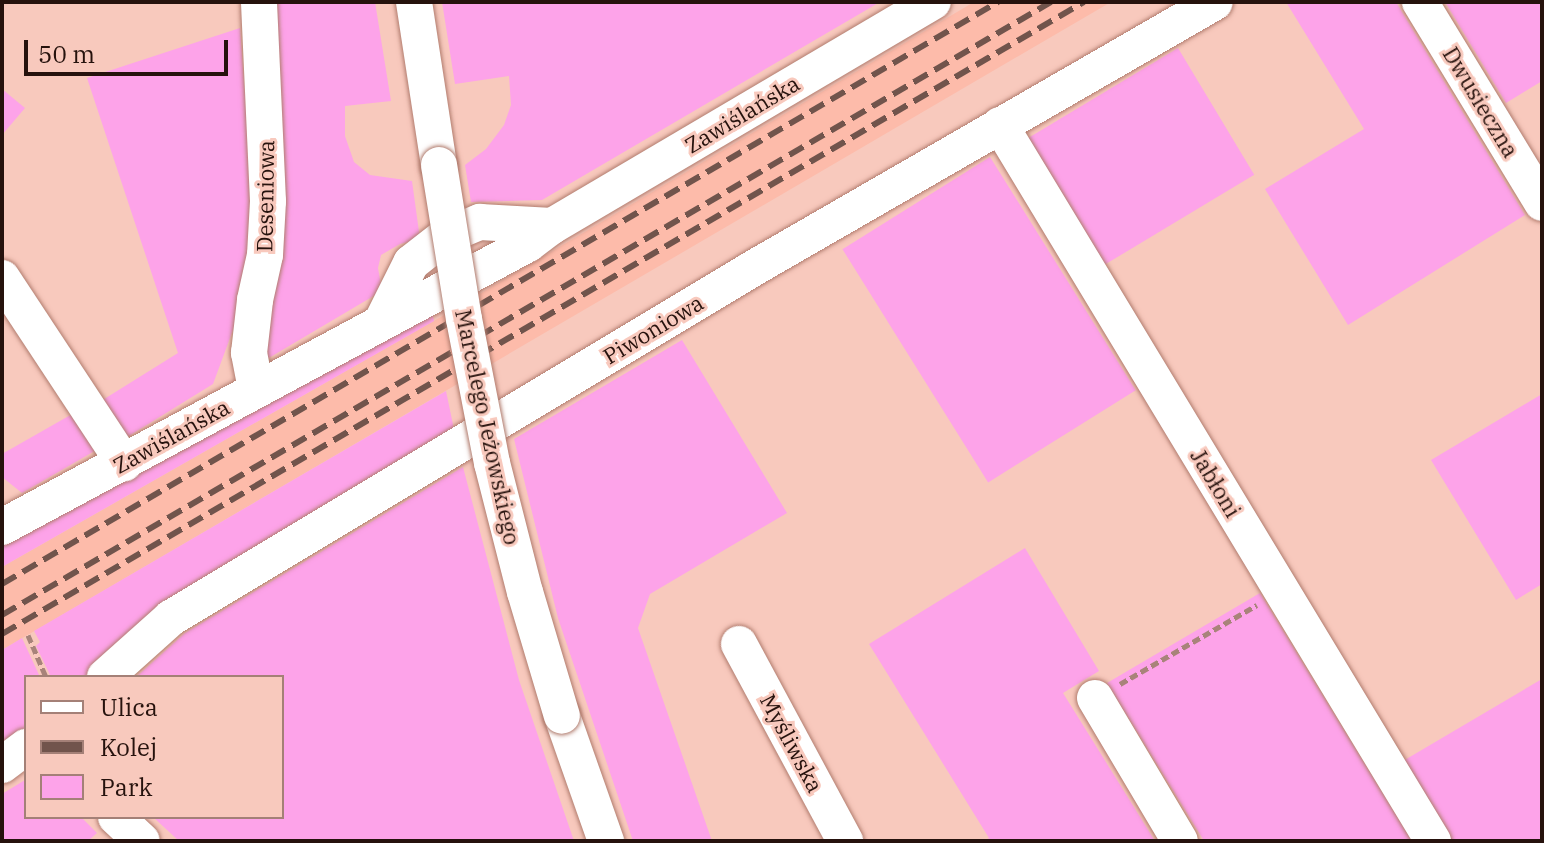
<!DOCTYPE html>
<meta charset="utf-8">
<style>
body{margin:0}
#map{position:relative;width:1544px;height:843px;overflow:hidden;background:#f8c9bd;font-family:"IBM Plex Serif",serif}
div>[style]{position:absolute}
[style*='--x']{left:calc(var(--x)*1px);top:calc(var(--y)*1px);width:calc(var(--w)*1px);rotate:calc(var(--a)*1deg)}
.built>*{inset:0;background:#fdbbaa}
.green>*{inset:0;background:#fda3e9;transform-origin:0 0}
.path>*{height:5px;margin-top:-2.5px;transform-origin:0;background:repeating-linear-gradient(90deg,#a8837a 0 8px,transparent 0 12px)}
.roads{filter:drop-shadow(0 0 2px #b17c6e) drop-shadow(0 0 2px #b17c6e)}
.minor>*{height:36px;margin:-18px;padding:0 18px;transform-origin:18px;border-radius:18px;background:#fff}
.rail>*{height:6px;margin-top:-3px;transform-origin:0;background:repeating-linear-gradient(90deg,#71544c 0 16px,transparent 0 24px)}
.bridges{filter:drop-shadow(0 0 2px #b17c6e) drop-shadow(0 0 2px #b17c6e)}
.minor-bridge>*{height:36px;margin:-18px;padding:0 18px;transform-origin:18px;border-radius:18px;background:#fff}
span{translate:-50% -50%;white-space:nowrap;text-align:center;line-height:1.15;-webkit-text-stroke:6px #f8c9bd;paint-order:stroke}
.street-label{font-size:22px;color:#26120d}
.frame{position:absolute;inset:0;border:4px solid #26120d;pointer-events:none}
.legend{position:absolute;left:24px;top:675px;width:260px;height:144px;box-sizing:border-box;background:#f8c9bd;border:2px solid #a48077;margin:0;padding:10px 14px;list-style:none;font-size:24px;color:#26120d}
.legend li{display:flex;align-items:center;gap:16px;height:40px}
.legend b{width:40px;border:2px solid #a48077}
.scale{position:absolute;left:24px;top:40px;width:204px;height:36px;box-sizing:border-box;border:4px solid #26120d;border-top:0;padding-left:10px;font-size:24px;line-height:28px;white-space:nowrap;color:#26120d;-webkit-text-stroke:6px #f8c9bd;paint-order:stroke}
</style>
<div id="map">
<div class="built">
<i style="clip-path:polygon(974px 2px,1111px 2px,2px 650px,2px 567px,434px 321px)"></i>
</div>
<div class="green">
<i style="clip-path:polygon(268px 2px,375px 2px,391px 101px,345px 106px,345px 136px,354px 162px,370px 175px,412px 181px,420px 239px,400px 244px,381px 255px,378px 268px,382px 291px,262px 362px)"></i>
<i style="clip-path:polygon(442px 2px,880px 2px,542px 200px,471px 202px,465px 165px,486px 149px,504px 125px,511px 105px,509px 76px,455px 84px)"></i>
<i style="clip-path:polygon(1286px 2px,1396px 2px,1525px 215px,1348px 325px,1265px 189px,1364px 129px)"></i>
<i style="clip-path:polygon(1445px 2px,1542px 2px,1542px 81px,1506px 103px)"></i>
<i style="clip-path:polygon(240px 28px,255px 231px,240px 311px,213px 384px,124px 439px,101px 401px,178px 353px,87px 78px)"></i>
<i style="left:1178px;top:48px;width:148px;height:181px;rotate:59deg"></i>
<i style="clip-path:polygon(2px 89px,25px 108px,2px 135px)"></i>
<i style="left:990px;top:157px;width:275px;height:174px;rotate:58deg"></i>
<i style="clip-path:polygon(431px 306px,434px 321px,2px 567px,2px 537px)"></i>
<i style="clip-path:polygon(682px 340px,787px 513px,650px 594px,638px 628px,712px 841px,633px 841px,558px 618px,514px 439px)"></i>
<i style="clip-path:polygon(446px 391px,455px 434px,159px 615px,86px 677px,51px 677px,36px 646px,40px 642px,34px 631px)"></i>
<i style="clip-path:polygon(1542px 394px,1542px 584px,1516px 600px,1431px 460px)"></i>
<i style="clip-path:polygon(74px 413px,98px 449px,22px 493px,2px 477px,2px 454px)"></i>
<i style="clip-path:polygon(463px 467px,519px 680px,574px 841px,179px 841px,153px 817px,282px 817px,282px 677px,136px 677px,185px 633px)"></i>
<i style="clip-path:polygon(1025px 548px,1099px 671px,1063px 693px,1155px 841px,985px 841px,989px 838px,869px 644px)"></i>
<i style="clip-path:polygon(1260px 593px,1385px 797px,1412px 841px,1204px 841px,1107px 683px)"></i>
<i style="clip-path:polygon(22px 638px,40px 677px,26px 677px,26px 728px,2px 746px,2px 650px)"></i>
<i style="clip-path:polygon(1542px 679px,1542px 841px,1451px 841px,1403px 761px)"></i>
<i style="clip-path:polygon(25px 780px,26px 817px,81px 817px,97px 833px,88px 841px,2px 841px,2px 794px)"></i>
</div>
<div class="path">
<i style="--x:28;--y:635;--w:46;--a:66.8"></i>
<i style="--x:1120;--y:684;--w:158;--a:-30"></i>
</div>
<div class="roads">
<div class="minor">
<i style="--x:414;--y:2;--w:165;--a:81.3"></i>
<i style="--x:1420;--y:2;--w:235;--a:58.7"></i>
<i style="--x:1000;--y:125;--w:837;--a:58.84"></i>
<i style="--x:2;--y:278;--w:222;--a:56.6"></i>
<i style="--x:382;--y:321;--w:65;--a:-63.4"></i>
<i style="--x:411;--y:263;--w:42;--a:-38.2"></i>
<i style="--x:444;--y:237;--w:39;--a:-23"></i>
<i style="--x:480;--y:222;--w:72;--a:3.2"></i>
<i style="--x:256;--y:389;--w:37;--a:-101"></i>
<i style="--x:249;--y:353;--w:53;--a:-83.5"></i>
<i style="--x:255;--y:300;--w:46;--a:-77.5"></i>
<i style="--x:265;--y:255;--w:54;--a:-86.8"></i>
<i style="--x:268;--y:201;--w:199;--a:-92.6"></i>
<i style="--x:2;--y:527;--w:597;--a:-28.28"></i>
<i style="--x:528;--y:244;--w:30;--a:-37"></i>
<i style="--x:552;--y:226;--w:442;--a:-30.5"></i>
<i style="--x:739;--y:644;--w:224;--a:61.7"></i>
<i style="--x:105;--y:677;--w:89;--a:-41.8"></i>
<i style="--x:171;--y:618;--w:678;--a:-30.99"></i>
<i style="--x:752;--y:269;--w:534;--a:-29.97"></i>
<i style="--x:1095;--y:698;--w:166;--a:59.3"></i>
<i style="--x:562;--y:716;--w:133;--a:70.6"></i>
<i style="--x:2;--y:765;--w:30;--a:-37"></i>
<i style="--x:116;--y:817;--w:35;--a:43"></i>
</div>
</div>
<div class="rail">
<i style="--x:2;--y:584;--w:1154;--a:-30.3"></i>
<i style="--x:2;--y:615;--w:1215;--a:-30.3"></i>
<i style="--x:2;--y:634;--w:1253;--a:-30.29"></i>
</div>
<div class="bridges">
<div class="minor-bridge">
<i style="--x:439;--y:165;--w:156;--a:80.8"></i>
<i style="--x:464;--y:319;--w:147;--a:79"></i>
<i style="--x:492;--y:463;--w:133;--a:75.7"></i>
<i style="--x:525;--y:592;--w:129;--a:73.4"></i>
</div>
</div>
<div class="street-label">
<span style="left:1481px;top:102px;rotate:59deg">Dwusieczna</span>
<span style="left:742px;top:114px;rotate:-31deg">Zawiślańska</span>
<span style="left:265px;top:196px;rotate:-89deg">Deseniowa</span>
<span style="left:653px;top:329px;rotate:-31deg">Piwoniowa</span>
<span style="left:488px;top:427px;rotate:78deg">Marcelego Jeżowskiego</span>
<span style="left:171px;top:436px;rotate:-29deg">Zawiślańska</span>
<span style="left:1216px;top:483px;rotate:59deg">Jabłoni</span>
<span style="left:792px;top:743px;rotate:62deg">Myśliwska</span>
</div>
<div class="frame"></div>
<ul class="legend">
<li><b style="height:10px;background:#fff"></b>Ulica</li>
<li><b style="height:10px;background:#71544c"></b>Kolej</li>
<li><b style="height:22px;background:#fda3e9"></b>Park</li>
</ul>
<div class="scale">50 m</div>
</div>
